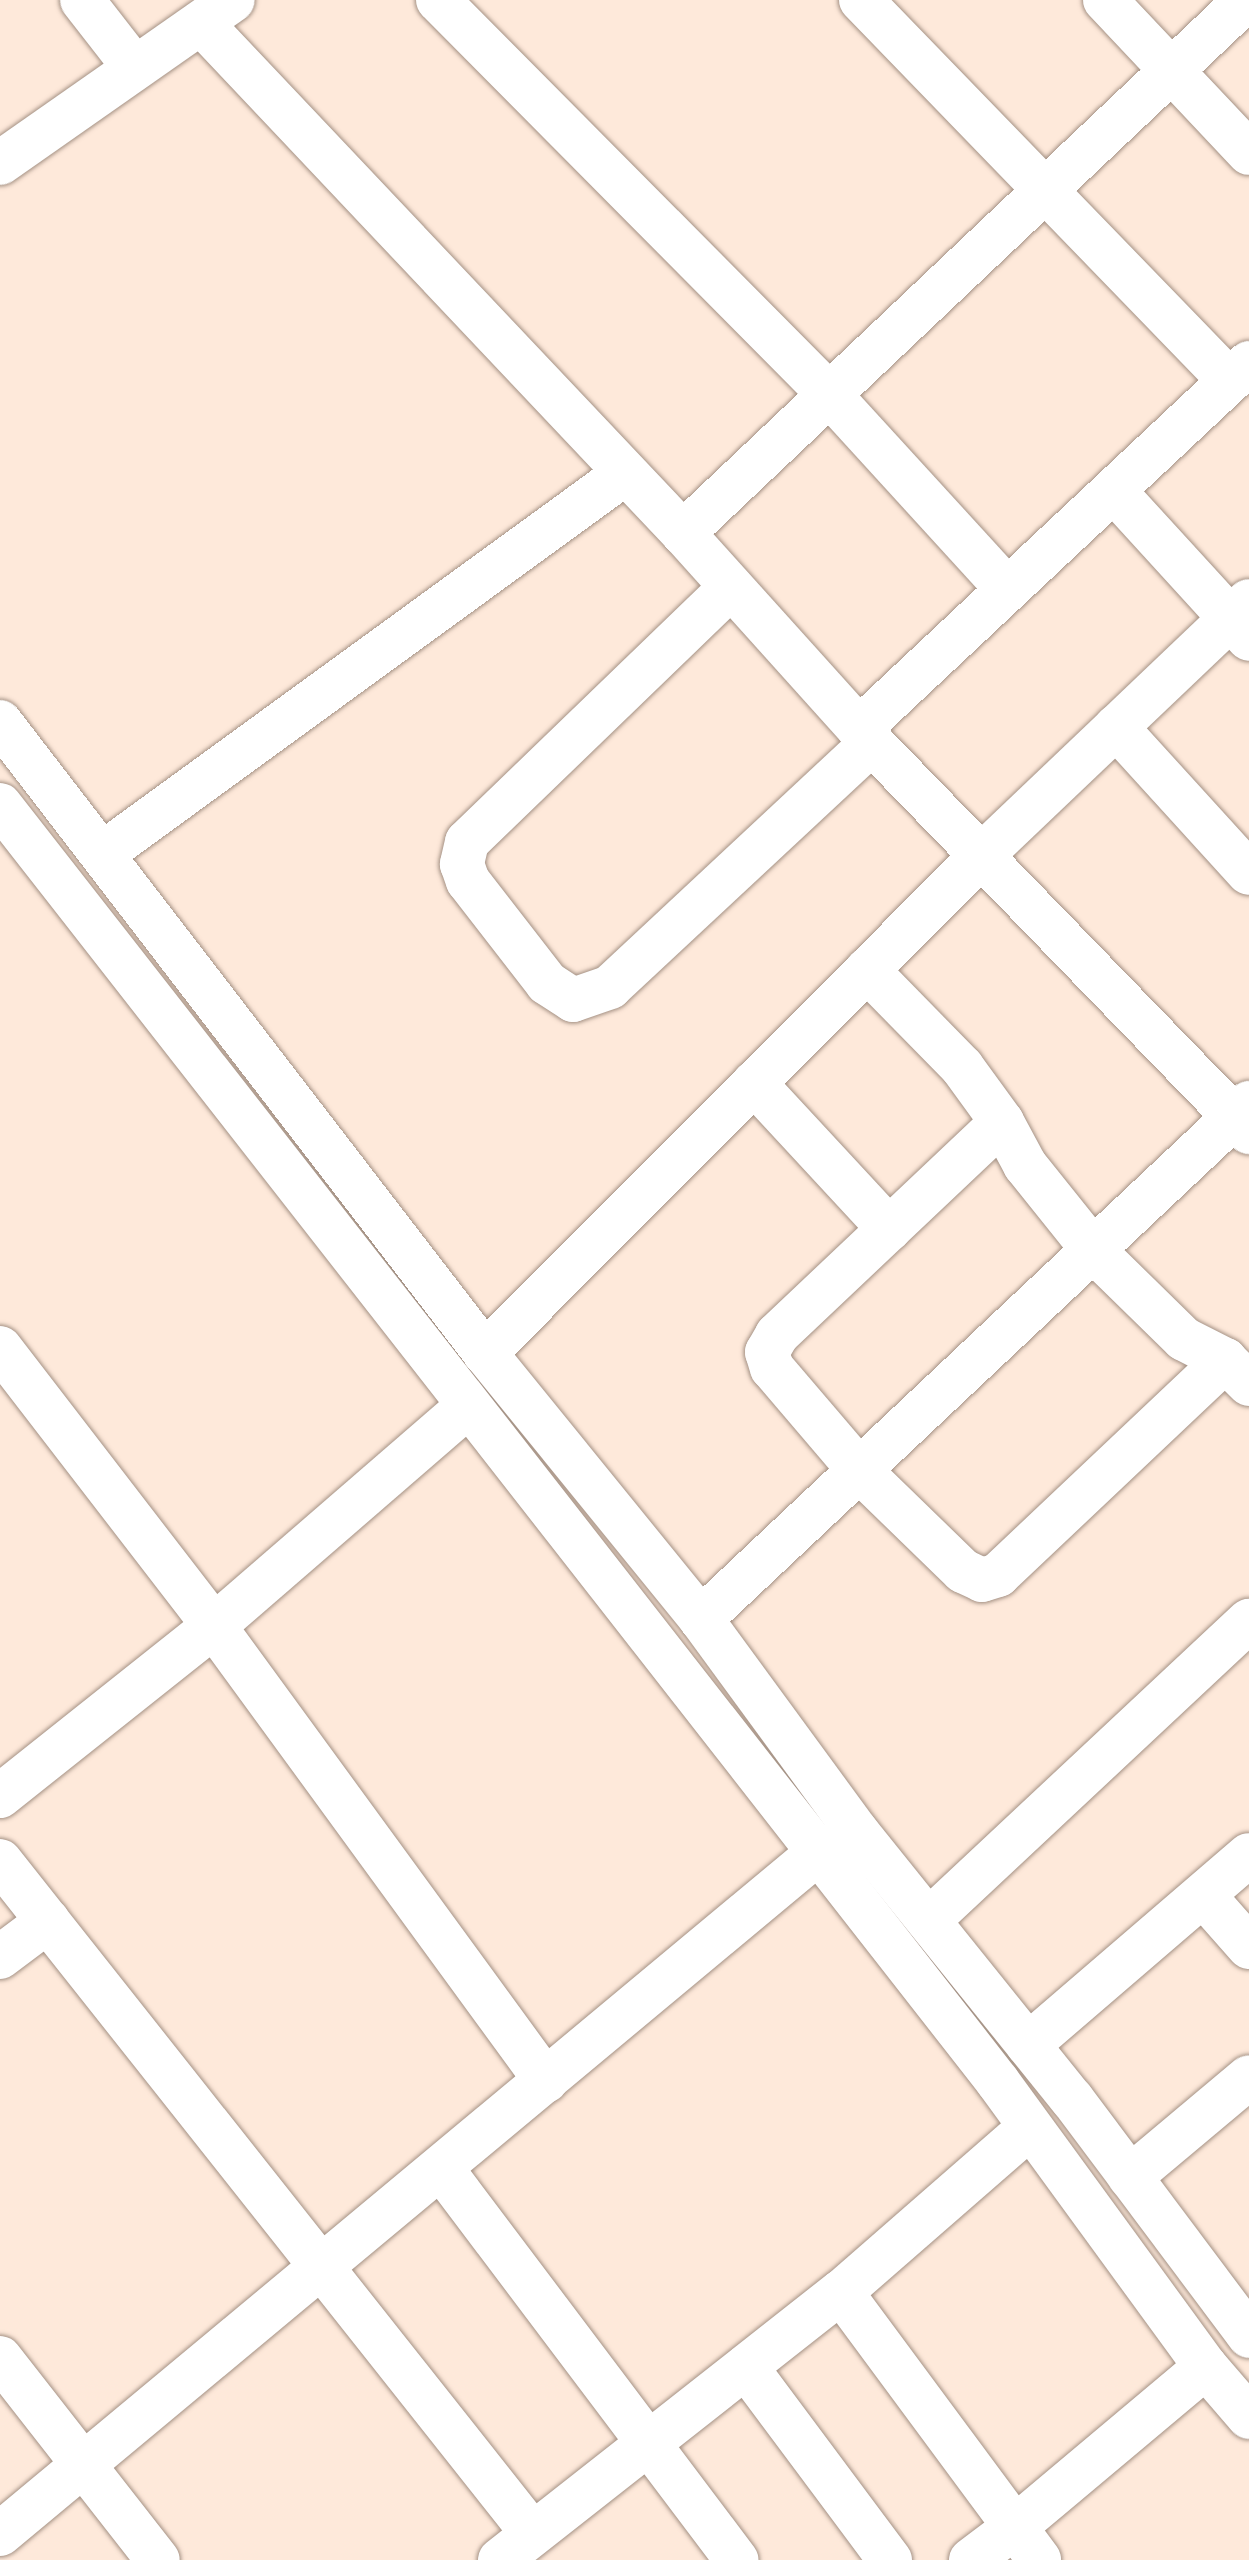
<!DOCTYPE html>
<style>
body{margin:0}
#map{position:relative;width:1249px;height:2560px;overflow:hidden;background:#fee9da;font-family:"Nunito Sans",sans-serif}
div>[style]{position:absolute}
[style*='--x']{left:calc(var(--x)*1px);top:calc(var(--y)*1px);width:calc(var(--w)*1px);rotate:calc(var(--a)*1deg)}
.roads{filter:drop-shadow(0 0 2px #a49184) drop-shadow(0 0 2px #a49184)}
.minor>*{height:44px;margin:-22px;padding:0 22px;transform-origin:22px;border-radius:22px;background:#fff}
span{translate:-50% -50%;white-space:nowrap;text-align:center;line-height:1.15;-webkit-text-stroke:8px #fefaf7;paint-order:stroke}
</style>
<div id="map">
<div class="roads">
<div class="minor">
<i style="--x:82;--y:0;--w:86;--a:52.1"></i>
<i style="--x:438;--y:0;--w:555;--a:45.22"></i>
<i style="--x:829;--y:394;--w:264;--a:47.6"></i>
<i style="--x:861;--y:0;--w:530;--a:45.92"></i>
<i style="--x:1105;--y:0;--w:210;--a:46.7"></i>
<i style="--x:201;--y:23;--w:702;--a:46.62"></i>
<i style="--x:683;--y:533;--w:283;--a:48"></i>
<i style="--x:872;--y:743;--w:542;--a:45.9"></i>
<i style="--x:0;--y:163;--w:284;--a:-35"></i>
<i style="--x:1114;--y:491;--w:200;--a:47.6"></i>
<i style="--x:683;--y:533;--w:775;--a:-43.43"></i>
<i style="--x:731;--y:587;--w:367;--a:136"></i>
<i style="--x:467;--y:842;--w:23;--a:103"></i>
<i style="--x:462;--y:864;--w:18;--a:71"></i>
<i style="--x:468;--y:881;--w:129;--a:52.2"></i>
<i style="--x:547;--y:983;--w:31;--a:33"></i>
<i style="--x:573;--y:1000;--w:39;--a:-19"></i>
<i style="--x:610;--y:987;--w:358;--a:-43"></i>
<i style="--x:0;--y:722;--w:796;--a:52.45"></i>
<i style="--x:485;--y:1353;--w:343;--a:50.9"></i>
<i style="--x:701;--y:1619;--w:264;--a:53.8"></i>
<i style="--x:857;--y:1832;--w:343;--a:51.2"></i>
<i style="--x:1072;--y:2099;--w:296;--a:53.2"></i>
<i style="--x:1116;--y:727;--w:197;--a:47.7"></i>
<i style="--x:859;--y:729;--w:535;--a:-43.18"></i>
<i style="--x:0;--y:805;--w:1621;--a:51.99"></i>
<i style="--x:998;--y:2082;--w:353;--a:53.9"></i>
<i style="--x:1206;--y:2367;--w:66;--a:49.3"></i>
<i style="--x:102;--y:854;--w:646;--a:-36.05"></i>
<i style="--x:867;--y:970;--w:136;--a:45.6"></i>
<i style="--x:962;--y:1067;--w:68;--a:54"></i>
<i style="--x:1002;--y:1122;--w:49;--a:61.9"></i>
<i style="--x:1025;--y:1165;--w:109;--a:51.3"></i>
<i style="--x:1093;--y:1250;--w:127;--a:44.4"></i>
<i style="--x:1184;--y:1339;--w:46;--a:27.1"></i>
<i style="--x:1225;--y:1360;--w:34;--a:45"></i>
<i style="--x:754;--y:1083;--w:199;--a:47.2"></i>
<i style="--x:1002;--y:1122;--w:310;--a:136.6"></i>
<i style="--x:777;--y:1335;--w:20;--a:120"></i>
<i style="--x:767;--y:1352;--w:17;--a:73"></i>
<i style="--x:772;--y:1368;--w:134;--a:49.5"></i>
<i style="--x:859;--y:1470;--w:145;--a:44.2"></i>
<i style="--x:963;--y:1571;--w:21;--a:25"></i>
<i style="--x:982;--y:1580;--w:17;--a:-17"></i>
<i style="--x:998;--y:1575;--w:313;--a:-43.4"></i>
<i style="--x:0;--y:1348;--w:351;--a:52.4"></i>
<i style="--x:214;--y:1626;--w:563;--a:53.88"></i>
<i style="--x:485;--y:1353;--w:701;--a:-45.06"></i>
<i style="--x:980;--y:857;--w:371;--a:-43.6"></i>
<i style="--x:701;--y:1619;--w:753;--a:-43.28"></i>
<i style="--x:0;--y:1796;--w:273;--a:-38.5"></i>
<i style="--x:214;--y:1626;--w:336;--a:-40.9"></i>
<i style="--x:0;--y:1861;--w:858;--a:51.62"></i>
<i style="--x:1204;--y:1896;--w:68;--a:48.6"></i>
<i style="--x:929;--y:1920;--w:438;--a:-43.1"></i>
<i style="--x:0;--y:1957;--w:60;--a:-36.9"></i>
<i style="--x:1028;--y:2045;--w:291;--a:-40.7"></i>
<i style="--x:441;--y:2168;--w:491;--a:53"></i>
<i style="--x:1130;--y:2177;--w:155;--a:-40"></i>
<i style="--x:841;--y:2292;--w:333;--a:53.5"></i>
<i style="--x:0;--y:2358;--w:256;--a:52"></i>
<i style="--x:746;--y:2367;--w:241;--a:53.3"></i>
<i style="--x:0;--y:2534;--w:1066;--a:-39.78"></i>
<i style="--x:819;--y:1852;--w:28;--a:-27"></i>
<i style="--x:500;--y:2560;--w:434;--a:-38.2"></i>
<i style="--x:841;--y:2292;--w:249;--a:-41.1"></i>
<i style="--x:971;--y:2560;--w:55;--a:-36.9"></i>
<i style="--x:1015;--y:2527;--w:249;--a:-40"></i>
</div>
</div>
</div>
